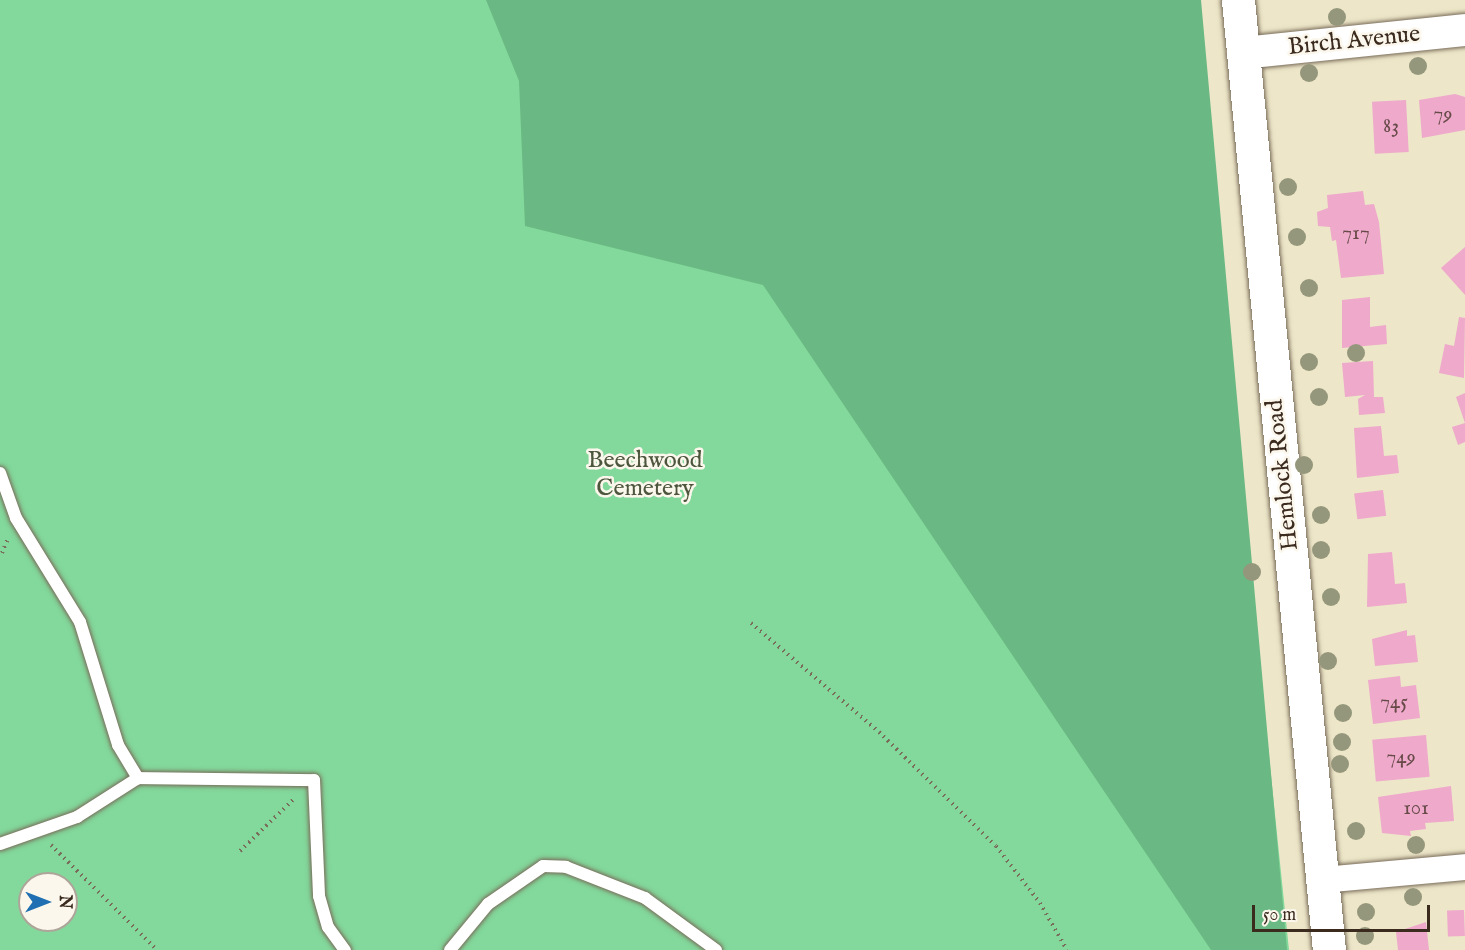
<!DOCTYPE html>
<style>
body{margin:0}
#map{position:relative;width:1465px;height:950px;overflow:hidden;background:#ede6c8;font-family:"IM FELL English",serif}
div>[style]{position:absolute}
.green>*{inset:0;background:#83d89b}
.forest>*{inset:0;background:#6ab883}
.building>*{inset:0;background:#eea9cb;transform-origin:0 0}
.path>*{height:4px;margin-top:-2px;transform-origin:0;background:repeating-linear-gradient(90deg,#796c5a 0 1.5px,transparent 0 6px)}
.roads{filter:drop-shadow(0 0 2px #796c5a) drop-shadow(0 0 2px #796c5a)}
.service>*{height:12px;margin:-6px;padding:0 6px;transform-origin:6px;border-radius:6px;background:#fff}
.minor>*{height:26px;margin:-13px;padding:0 13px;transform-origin:13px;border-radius:13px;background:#fff}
.tertiary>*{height:32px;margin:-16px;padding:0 16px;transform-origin:16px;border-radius:16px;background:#fff}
.secondary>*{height:33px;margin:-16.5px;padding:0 16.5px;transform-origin:16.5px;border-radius:16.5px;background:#fff}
.trees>*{width:18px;height:18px;margin:-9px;border-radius:50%;background:#95977c}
span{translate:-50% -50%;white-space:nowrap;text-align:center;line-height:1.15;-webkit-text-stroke:5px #fbf7ec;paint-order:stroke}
.number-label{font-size:21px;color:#684a49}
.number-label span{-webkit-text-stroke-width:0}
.street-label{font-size:24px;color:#3b2a1e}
.park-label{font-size:24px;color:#4d563d}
.north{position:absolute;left:18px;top:872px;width:60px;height:60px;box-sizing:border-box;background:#fbf7ec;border:2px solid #aea59a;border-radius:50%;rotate:90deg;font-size:16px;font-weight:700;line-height:24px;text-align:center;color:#3b2a1e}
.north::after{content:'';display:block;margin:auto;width:21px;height:27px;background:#1f6fb2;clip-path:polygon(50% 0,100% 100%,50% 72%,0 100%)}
.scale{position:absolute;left:1252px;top:905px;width:178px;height:27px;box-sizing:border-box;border:3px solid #3b2a1e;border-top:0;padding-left:8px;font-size:18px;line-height:21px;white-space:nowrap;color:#3b2a1e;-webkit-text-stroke:4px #fbf7ec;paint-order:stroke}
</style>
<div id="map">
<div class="green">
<div style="clip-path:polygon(evenodd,0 0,1191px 0,1289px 950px,0 950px,0 0,30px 884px,66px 884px,66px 920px,30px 920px,30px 884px)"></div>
</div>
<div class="forest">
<div style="clip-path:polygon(486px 0,1201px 0,1287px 950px,1211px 950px,763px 285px,525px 226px,519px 81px)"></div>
</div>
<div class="building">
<div style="clip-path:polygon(1455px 94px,1465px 97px,1465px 130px,1422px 138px,1419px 100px)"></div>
<div style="left:1406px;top:100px;width:52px;height:34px;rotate:87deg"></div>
<div style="clip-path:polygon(1363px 191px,1365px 205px,1374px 204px,1379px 222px,1384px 274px,1341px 278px,1336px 240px,1332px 241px,1330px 227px,1318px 226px,1317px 212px,1328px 208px,1327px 195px)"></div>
<div style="clip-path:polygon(1465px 247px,1465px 295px,1441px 268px)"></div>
<div style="clip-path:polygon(1370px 297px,1370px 327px,1386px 325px,1387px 344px,1342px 348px,1342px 300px)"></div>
<div style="clip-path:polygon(1459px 317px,1465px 318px,1464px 378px,1439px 373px,1445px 344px,1454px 346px)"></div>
<div style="clip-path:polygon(1373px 361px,1374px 397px,1383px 397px,1385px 413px,1359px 415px,1358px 399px,1365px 395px,1345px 397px,1342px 363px)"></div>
<div style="clip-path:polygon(1465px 393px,1465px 423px,1456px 397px)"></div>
<div style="clip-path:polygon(1465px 423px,1465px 442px,1458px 445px,1452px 427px)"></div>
<div style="clip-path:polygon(1381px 426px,1384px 456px,1397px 455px,1399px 473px,1357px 478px,1354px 428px)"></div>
<div style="left:1383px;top:490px;width:26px;height:29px;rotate:83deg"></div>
<div style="clip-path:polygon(1392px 552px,1395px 584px,1405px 583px,1407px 603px,1367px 607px,1368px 554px)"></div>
<div style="clip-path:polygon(1407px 630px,1407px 636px,1415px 635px,1418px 662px,1375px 666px,1372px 639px)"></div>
<div style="clip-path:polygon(1400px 676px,1401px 687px,1416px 685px,1420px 718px,1373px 724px,1368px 680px)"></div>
<div style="left:1426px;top:735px;width:42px;height:54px;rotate:85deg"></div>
<div style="clip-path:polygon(1451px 786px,1454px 821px,1425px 823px,1426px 829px,1410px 831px,1411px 836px,1382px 833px,1378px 797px)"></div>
<div style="left:1464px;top:910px;width:26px;height:17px;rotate:88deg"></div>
<div style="clip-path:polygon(1426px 922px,1429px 950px,1398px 950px,1396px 932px)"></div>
</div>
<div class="path">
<div style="left:2px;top:553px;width:16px;rotate:-68deg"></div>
<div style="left:751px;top:623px;width:168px;rotate:40.4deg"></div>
<div style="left:879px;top:732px;width:163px;rotate:44.3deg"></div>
<div style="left:996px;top:846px;width:72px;rotate:52.3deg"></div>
<div style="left:1040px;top:903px;width:54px;rotate:60.1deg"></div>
<div style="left:51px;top:845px;width:149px;rotate:44.7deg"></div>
<div style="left:240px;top:851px;width:78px;rotate:-44deg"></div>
</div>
<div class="roads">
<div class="service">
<div style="left:0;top:473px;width:48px;rotate:70.4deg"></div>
<div style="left:16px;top:518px;width:122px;rotate:58.4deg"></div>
<div style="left:80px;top:622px;width:129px;rotate:72.8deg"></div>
<div style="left:118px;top:745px;width:39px;rotate:59deg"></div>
<div style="left:0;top:844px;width:82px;rotate:-19.3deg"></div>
<div style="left:77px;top:817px;width:72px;rotate:-32.6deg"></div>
<div style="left:138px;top:778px;width:176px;rotate:0.7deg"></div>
<div style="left:314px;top:780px;width:116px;rotate:87.5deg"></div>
<div style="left:319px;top:896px;width:32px;rotate:74deg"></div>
<div style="left:328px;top:927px;width:29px;rotate:54deg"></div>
<div style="left:450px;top:950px;width:60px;rotate:-50.4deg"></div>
<div style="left:488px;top:904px;width:67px;rotate:-34.6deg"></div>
<div style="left:543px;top:866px;width:23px;rotate:2deg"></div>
<div style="left:566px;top:867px;width:85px;rotate:21.4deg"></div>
<div style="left:645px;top:898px;width:88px;rotate:36.2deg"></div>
</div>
<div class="minor">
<div style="left:1323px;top:880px;width:143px;rotate:-5.2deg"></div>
</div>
<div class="tertiary">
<div style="left:1243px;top:53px;width:223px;rotate:-5.9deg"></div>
</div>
<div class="secondary">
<div style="left:1238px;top:0;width:954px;rotate:84.53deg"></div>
</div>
</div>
<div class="trees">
<div style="left:1337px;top:17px"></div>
<div style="left:1418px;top:66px"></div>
<div style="left:1309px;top:73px"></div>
<div style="left:1288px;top:187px"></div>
<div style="left:1297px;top:237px"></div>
<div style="left:1309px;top:288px"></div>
<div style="left:1356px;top:353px"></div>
<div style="left:1309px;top:362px"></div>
<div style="left:1319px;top:397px"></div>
<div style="left:1304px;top:465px"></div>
<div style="left:1321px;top:515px"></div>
<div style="left:1321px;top:550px"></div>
<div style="left:1252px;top:572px"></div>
<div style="left:1331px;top:597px"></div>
<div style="left:1328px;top:661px"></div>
<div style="left:1343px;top:713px"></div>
<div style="left:1342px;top:742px"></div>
<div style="left:1340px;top:764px"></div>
<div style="left:1356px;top:831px"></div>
<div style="left:1416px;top:845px"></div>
<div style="left:1413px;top:897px"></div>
<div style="left:1366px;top:912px"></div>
<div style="left:1365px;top:936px"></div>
</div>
<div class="number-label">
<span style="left:1443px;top:115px">79</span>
<span style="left:1391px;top:127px">83</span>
<span style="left:1356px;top:234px">717</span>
<span style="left:1394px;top:703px">745</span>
<span style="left:1401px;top:758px">749</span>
<span style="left:1416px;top:809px">101</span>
</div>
<div class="street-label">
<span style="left:1354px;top:41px;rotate:-6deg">Birch Avenue</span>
<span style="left:1283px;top:475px;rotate:-96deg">Hemlock Road</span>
</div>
<div class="park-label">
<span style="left:645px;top:475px">Beechwood<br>Cemetery</span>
</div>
<div class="north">N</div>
<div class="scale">50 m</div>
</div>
